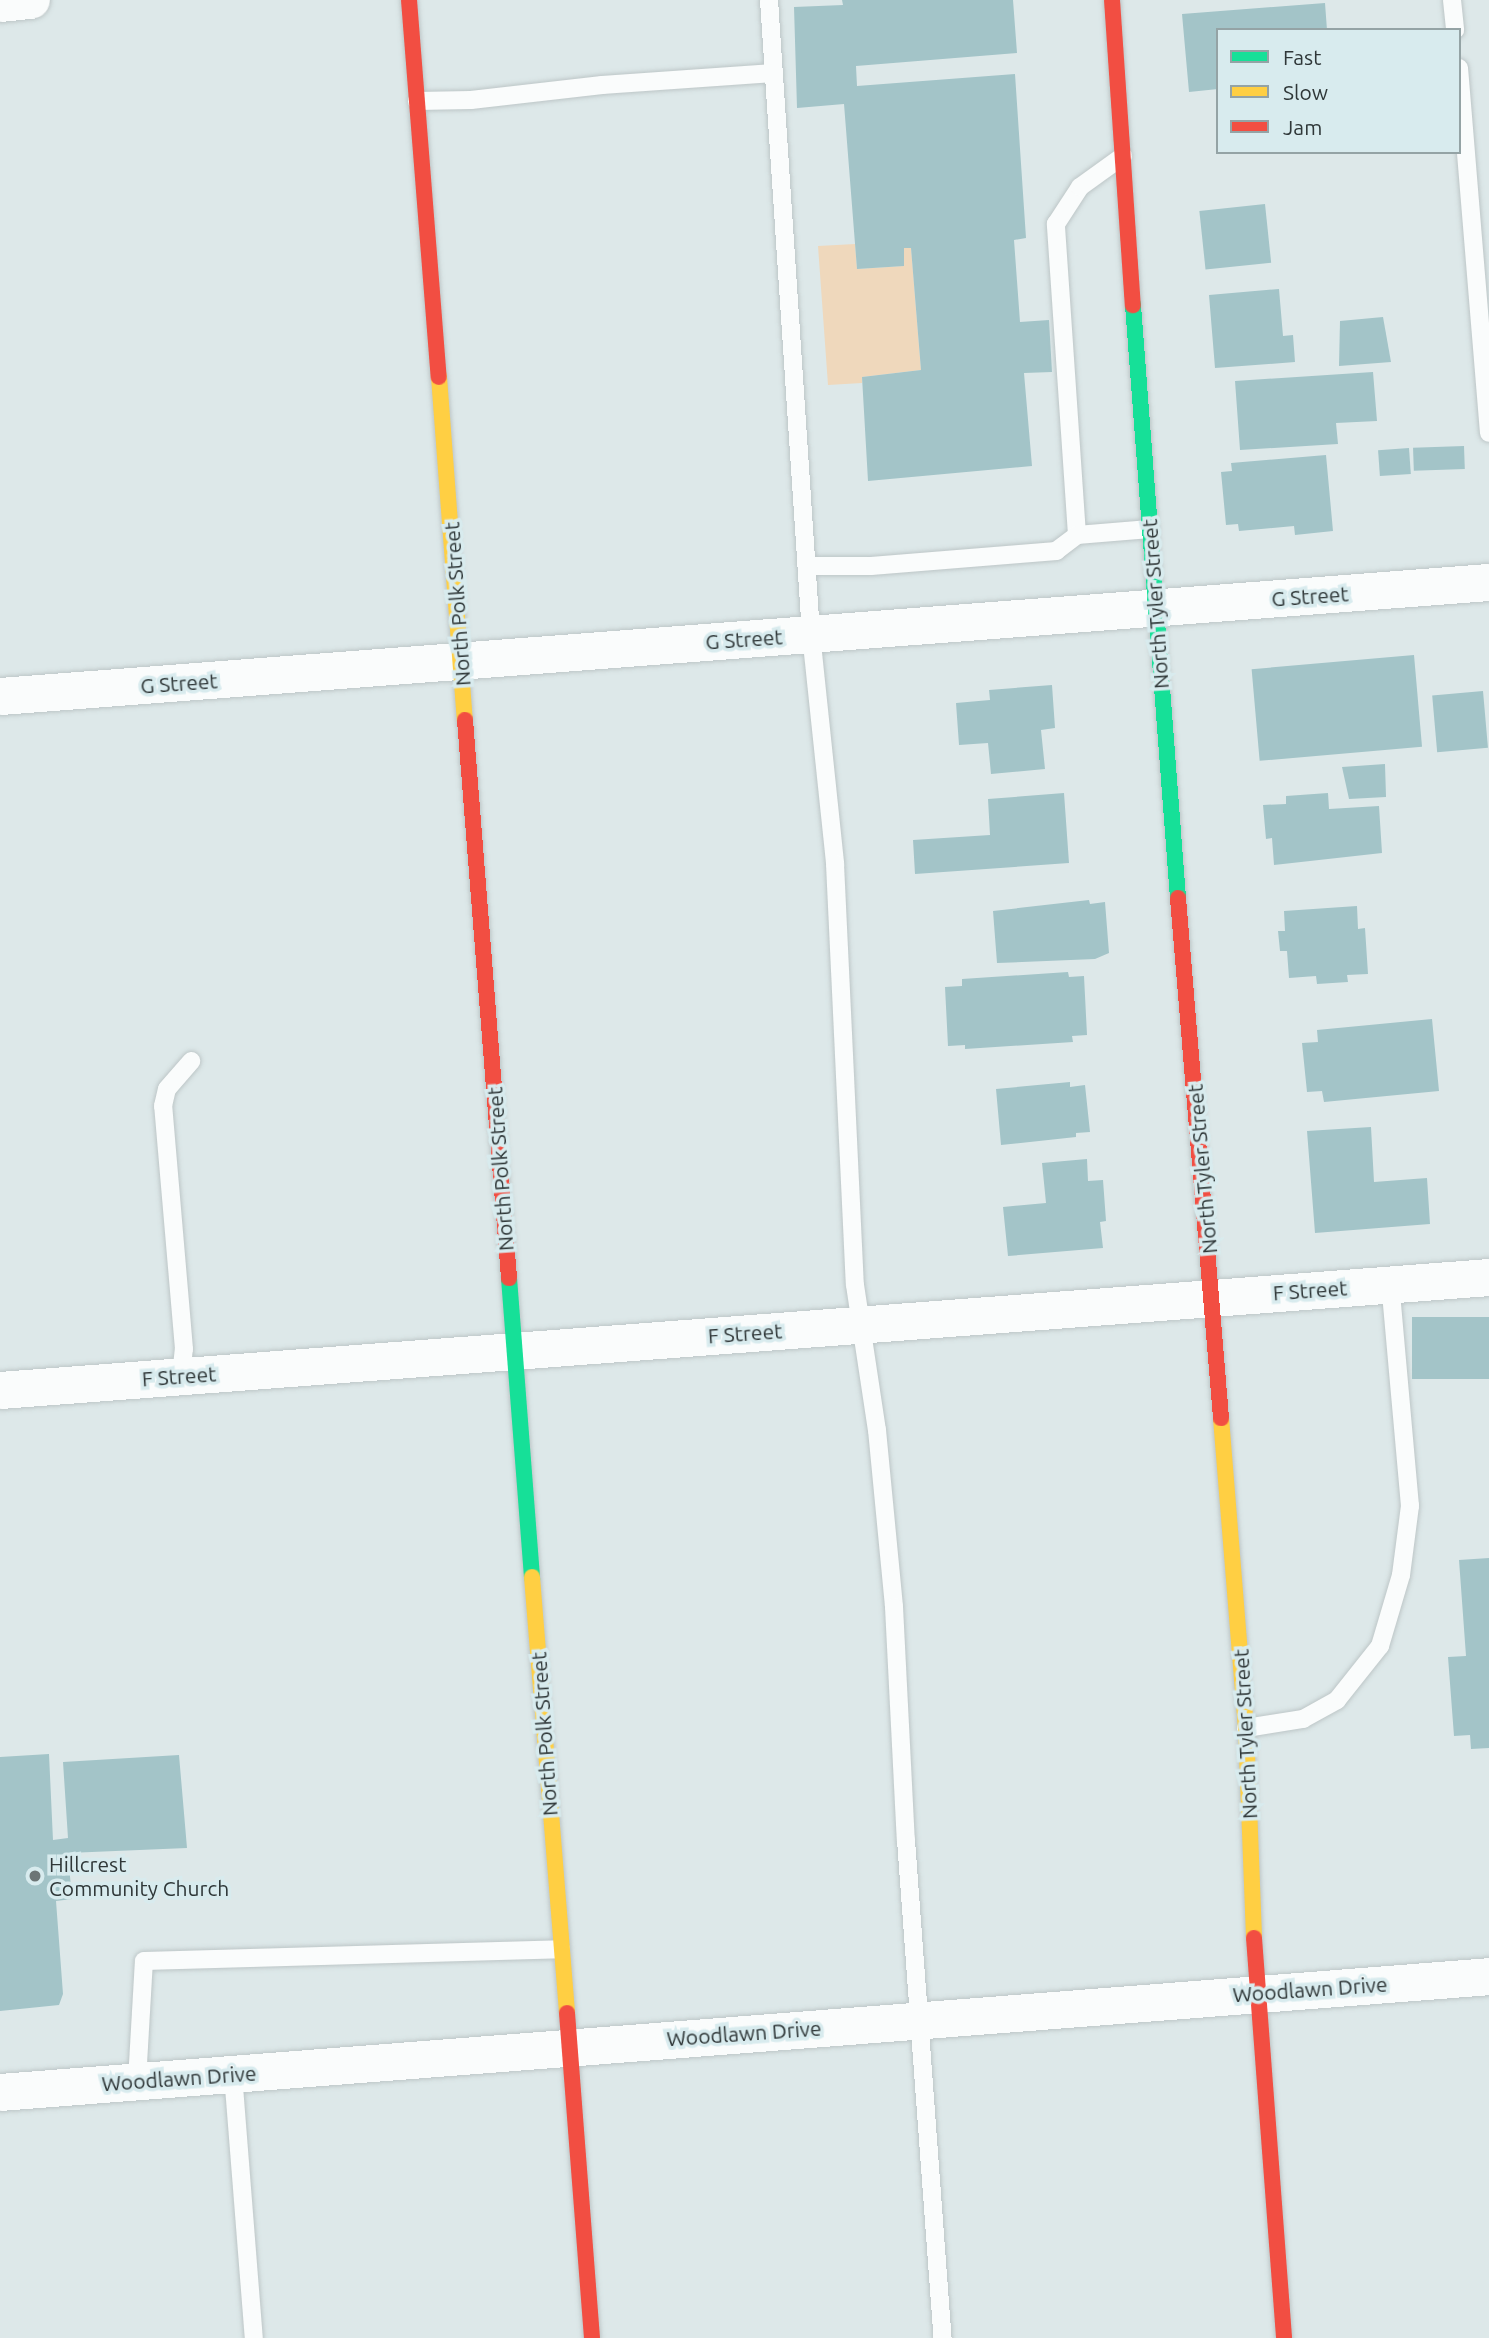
<!DOCTYPE html>
<style>
body{margin:0}
#map{position:relative;width:1489px;height:2338px;overflow:hidden;background:#dde8e9;font-family:Ubuntu,sans-serif}
div>[style]{position:absolute}
.green>*{inset:0;background:#efd8bc}
.building>*{inset:0;background:#a3c4c8;transform-origin:0 0}
.roads{filter:drop-shadow(0 0 2px #bdc6c7) drop-shadow(0 0 2px #bdc6c7)}
.lane>*{height:18px;margin:-9px;padding:0 9px;transform-origin:9px;border-radius:9px;background:#fafcfc}
.street>*{height:37px;margin:-18.5px;padding:0 18.5px;transform-origin:18.5px;border-radius:18.5px;background:#fafcfc}
.fast>*{height:16px;margin:-8px;padding:0 8px;transform-origin:8px;border-radius:8px;background:#16e098}
.slow>*{height:16px;margin:-8px;padding:0 8px;transform-origin:8px;border-radius:8px;background:#ffcf43}
.jam>*{height:16px;margin:-8px;padding:0 8px;transform-origin:8px;border-radius:8px;background:#f24e42}
.dots>*{width:19px;height:19px;translate:-50% -50%;box-sizing:border-box;border:4px solid #d8ebee;border-radius:50%}
span{translate:-50% -50%;white-space:nowrap;text-align:center;line-height:1.15;-webkit-text-stroke:7px #d8ebee;paint-order:stroke}
.street-label{font-size:21px;color:#2f3738}
.poi-label{font-size:21px;color:#2f3738}
.left{translate:0 -50%;text-align:left}
.legend{position:absolute;left:1216px;top:28px;width:245px;height:126px;box-sizing:border-box;background:#d8ebee;border:2px solid #94a3a5;margin:0;padding:9px 12px;list-style:none;font-size:21px;color:#2f3738}
.legend li{display:flex;align-items:center;gap:14px;height:35px}
.legend b{width:35px;border:2px solid #94a3a5}
</style>
<div id="map">
<div class="green">
<div style="clip-path:polygon(855px 244px,857px 269px,904px 266px,904px 248px,911px 248px,921px 370px,862px 377px,862px 383px,828px 385px,818px 246px)"></div>
</div>
<div class="building">
<div style="clip-path:polygon(842px 0,1013px 0,1017px 53px,856px 66px,857px 86px,1015px 74px,1026px 238px,1014px 240px,1020px 322px,1049px 320px,1052px 372px,1024px 373px,1032px 466px,868px 481px,862px 377px,921px 370px,911px 248px,904px 248px,904px 266px,857px 269px,844px 104px,797px 108px,794px 7px,843px 5px)"></div>
<div style="clip-path:polygon(1325px 3px,1327px 30px,1218px 30px,1218px 89px,1189px 92px,1182px 14px)"></div>
<div style="left:1265px;top:204px;width:59px;height:66px;rotate:84deg"></div>
<div style="clip-path:polygon(1279px 289px,1283px 336px,1293px 335px,1295px 362px,1215px 368px,1209px 295px)"></div>
<div style="clip-path:polygon(1383px 317px,1391px 362px,1339px 366px,1340px 321px)"></div>
<div style="clip-path:polygon(1373px 372px,1377px 421px,1336px 423px,1338px 444px,1240px 450px,1235px 381px)"></div>
<div style="left:1464px;top:446px;width:23px;height:51px;rotate:88deg"></div>
<div style="left:1409px;top:448px;width:26px;height:31px;rotate:86deg"></div>
<div style="clip-path:polygon(1326px 455px,1333px 531px,1295px 535px,1294px 526px,1239px 531px,1238px 524px,1226px 525px,1221px 472px,1232px 471px,1231px 463px)"></div>
<div style="left:1414px;top:655px;width:92px;height:163px;rotate:85deg"></div>
<div style="clip-path:polygon(1052px 685px,1055px 728px,1041px 730px,1045px 769px,991px 774px,988px 743px,959px 745px,956px 703px,990px 700px,989px 690px)"></div>
<div style="left:1483px;top:691px;width:57px;height:51px;rotate:85deg"></div>
<div style="clip-path:polygon(1385px 764px,1386px 797px,1349px 799px,1342px 767px)"></div>
<div style="clip-path:polygon(1064px 793px,1069px 863px,915px 874px,913px 840px,990px 835px,988px 799px)"></div>
<div style="clip-path:polygon(1328px 793px,1329px 809px,1379px 806px,1382px 853px,1274px 865px,1272px 838px,1266px 839px,1263px 805px,1286px 804px,1286px 796px)"></div>
<div style="clip-path:polygon(1089px 900px,1090px 904px,1105px 902px,1109px 953px,1095px 959px,997px 963px,993px 911px)"></div>
<div style="clip-path:polygon(1357px 906px,1358px 929px,1365px 928px,1368px 974px,1347px 975px,1348px 982px,1317px 984px,1316px 976px,1289px 978px,1287px 951px,1280px 951px,1278px 931px,1285px 931px,1284px 911px)"></div>
<div style="clip-path:polygon(1068px 972px,1069px 977px,1084px 976px,1087px 1035px,1072px 1036px,1073px 1042px,965px 1049px,965px 1045px,948px 1046px,945px 987px,962px 986px,962px 979px)"></div>
<div style="clip-path:polygon(1432px 1019px,1439px 1091px,1324px 1102px,1322px 1091px,1307px 1092px,1302px 1043px,1318px 1042px,1317px 1030px)"></div>
<div style="clip-path:polygon(1070px 1082px,1070px 1087px,1085px 1085px,1090px 1132px,1076px 1133px,1076px 1137px,1001px 1145px,996px 1089px)"></div>
<div style="clip-path:polygon(1371px 1127px,1374px 1182px,1427px 1178px,1430px 1224px,1315px 1233px,1307px 1131px)"></div>
<div style="clip-path:polygon(1087px 1159px,1088px 1181px,1103px 1180px,1106px 1221px,1100px 1222px,1103px 1248px,1008px 1256px,1003px 1207px,1046px 1203px,1042px 1163px)"></div>
<div style="left:1489px;top:1317px;width:62px;height:77px;rotate:90deg"></div>
<div style="clip-path:polygon(1489px 1558px,1489px 1748px,1471px 1749px,1470px 1735px,1454px 1736px,1448px 1657px,1466px 1656px,1459px 1560px)"></div>
<div style="clip-path:polygon(49px 1754px,53px 1840px,68px 1838px,63px 1762px,179px 1755px,187px 1848px,68px 1853px,72px 1899px,56px 1901px,63px 1994px,59px 2005px,0 2011px,0 1757px)"></div>
</div>
<div class="roads">
<div class="lane">
<div style="left:769px;top:0;width:635px;rotate:86.21deg"></div>
<div style="left:811px;top:634px;width:231px;rotate:84deg"></div>
<div style="left:835px;top:864px;width:421px;rotate:87.3deg"></div>
<div style="left:855px;top:1285px;width:147px;rotate:81.4deg"></div>
<div style="left:877px;top:1430px;width:178px;rotate:84.5deg"></div>
<div style="left:894px;top:1607px;width:233px;rotate:87.1deg"></div>
<div style="left:906px;top:1840px;width:499px;rotate:85.8deg"></div>
<div style="left:1452px;top:0;width:30px;rotate:84deg"></div>
<div style="left:1459px;top:68px;width:366px;rotate:85.3deg"></div>
<div style="left:417px;top:101px;width:54px;rotate:-1.1deg"></div>
<div style="left:471px;top:100px;width:132px;rotate:-6.5deg"></div>
<div style="left:602px;top:85px;width:172px;rotate:-4deg"></div>
<div style="left:1077px;top:535px;width:312px;rotate:-93.9deg"></div>
<div style="left:1056px;top:224px;width:44px;rotate:-57deg"></div>
<div style="left:1080px;top:187px;width:53px;rotate:-35.8deg"></div>
<div style="left:807px;top:566px;width:64px"></div>
<div style="left:871px;top:566px;width:186px;rotate:-4.6deg"></div>
<div style="left:1056px;top:551px;width:26px;rotate:-37deg"></div>
<div style="left:1077px;top:535px;width:73px;rotate:-4.7deg"></div>
<div style="left:181px;top:1376px;width:27px;rotate:-84deg"></div>
<div style="left:184px;top:1349px;width:244px;rotate:-94.9deg"></div>
<div style="left:163px;top:1106px;width:17px;rotate:-77deg"></div>
<div style="left:167px;top:1089px;width:37px;rotate:-49deg"></div>
<div style="left:1246px;top:1728px;width:58px;rotate:-9deg"></div>
<div style="left:1303px;top:1719px;width:39px;rotate:-29deg"></div>
<div style="left:1337px;top:1700px;width:69px;rotate:-51.5deg"></div>
<div style="left:1380px;top:1646px;width:74px;rotate:-73.5deg"></div>
<div style="left:1401px;top:1575px;width:70px;rotate:-82.6deg"></div>
<div style="left:1410px;top:1506px;width:223px;rotate:-95.1deg"></div>
<div style="left:233px;top:2074px;width:265px;rotate:85.5deg"></div>
<div style="left:137px;top:2081px;width:120px;rotate:-86.7deg"></div>
<div style="left:144px;top:1961px;width:417px;rotate:-1.6deg"></div>
</div>
<div class="street">
<div style="left:0;top:3px;width:31px;rotate:-6deg"></div>
<div style="left:0;top:696px;width:1493px;rotate:-4.38deg"></div>
<div style="left:0;top:1390px;width:1493px;rotate:-4.34deg"></div>
<div style="left:0;top:2092px;width:1494px;rotate:-4.45deg"></div>
</div>
<div class="fast">
<div style="left:1133px;top:305px;width:595px;rotate:85.66deg"></div>
<div style="left:509px;top:1278px;width:300px;rotate:85.6deg"></div>
</div>
<div class="slow">
<div style="left:439px;top:377px;width:344px;rotate:85.7deg"></div>
<div style="left:1221px;top:1418px;width:311px;rotate:85.4deg"></div>
<div style="left:1246px;top:1728px;width:210px;rotate:87.8deg"></div>
<div style="left:532px;top:1577px;width:437px;rotate:85.4deg"></div>
</div>
<div class="jam">
<div style="left:409px;top:0;width:378px;rotate:85.5deg"></div>
<div style="left:1112px;top:0;width:306px;rotate:86.1deg"></div>
<div style="left:465px;top:720px;width:560px;rotate:85.49deg"></div>
<div style="left:1178px;top:898px;width:522px;rotate:85.27deg"></div>
<div style="left:1254px;top:1938px;width:401px;rotate:85.7deg"></div>
<div style="left:567px;top:2013px;width:326px;rotate:85.6deg"></div>
</div>
</div>
<div class="dots">
<div style="left:35px;top:1876px;background:#6c7576"></div>
</div>
<div class="street-label">
<span style="left:1310px;top:596px;rotate:-4deg">G Street</span>
<span style="left:457px;top:604px;rotate:-94deg">North Polk Street</span>
<span style="left:1155px;top:604px;rotate:-94deg">North Tyler Street</span>
<span style="left:744px;top:639px;rotate:-4deg">G Street</span>
<span style="left:179px;top:683px;rotate:-4deg">G Street</span>
<span style="left:500px;top:1169px;rotate:-94deg">North Polk Street</span>
<span style="left:1202px;top:1169px;rotate:-95deg">North Tyler Street</span>
<span style="left:1310px;top:1290px;rotate:-4deg">F Street</span>
<span style="left:745px;top:1333px;rotate:-4deg">F Street</span>
<span style="left:179px;top:1376px;rotate:-4deg">F Street</span>
<span style="left:544px;top:1734px;rotate:-94deg">North Polk Street</span>
<span style="left:1245px;top:1734px;rotate:-93deg">North Tyler Street</span>
<span style="left:1310px;top:1989px;rotate:-4deg">Woodlawn Drive</span>
<span style="left:744px;top:2033px;rotate:-4deg">Woodlawn Drive</span>
<span style="left:179px;top:2078px;rotate:-4deg">Woodlawn Drive</span>
</div>
<div class="poi-label">
<span class="left" style="left:49px;top:1876px">Hillcrest<br>Community Church</span>
</div>
<ul class="legend">
<li><b style="height:9px;background:#16e098"></b>Fast</li>
<li><b style="height:9px;background:#ffcf43"></b>Slow</li>
<li><b style="height:9px;background:#f24e42"></b>Jam</li>
</ul>
</div>
